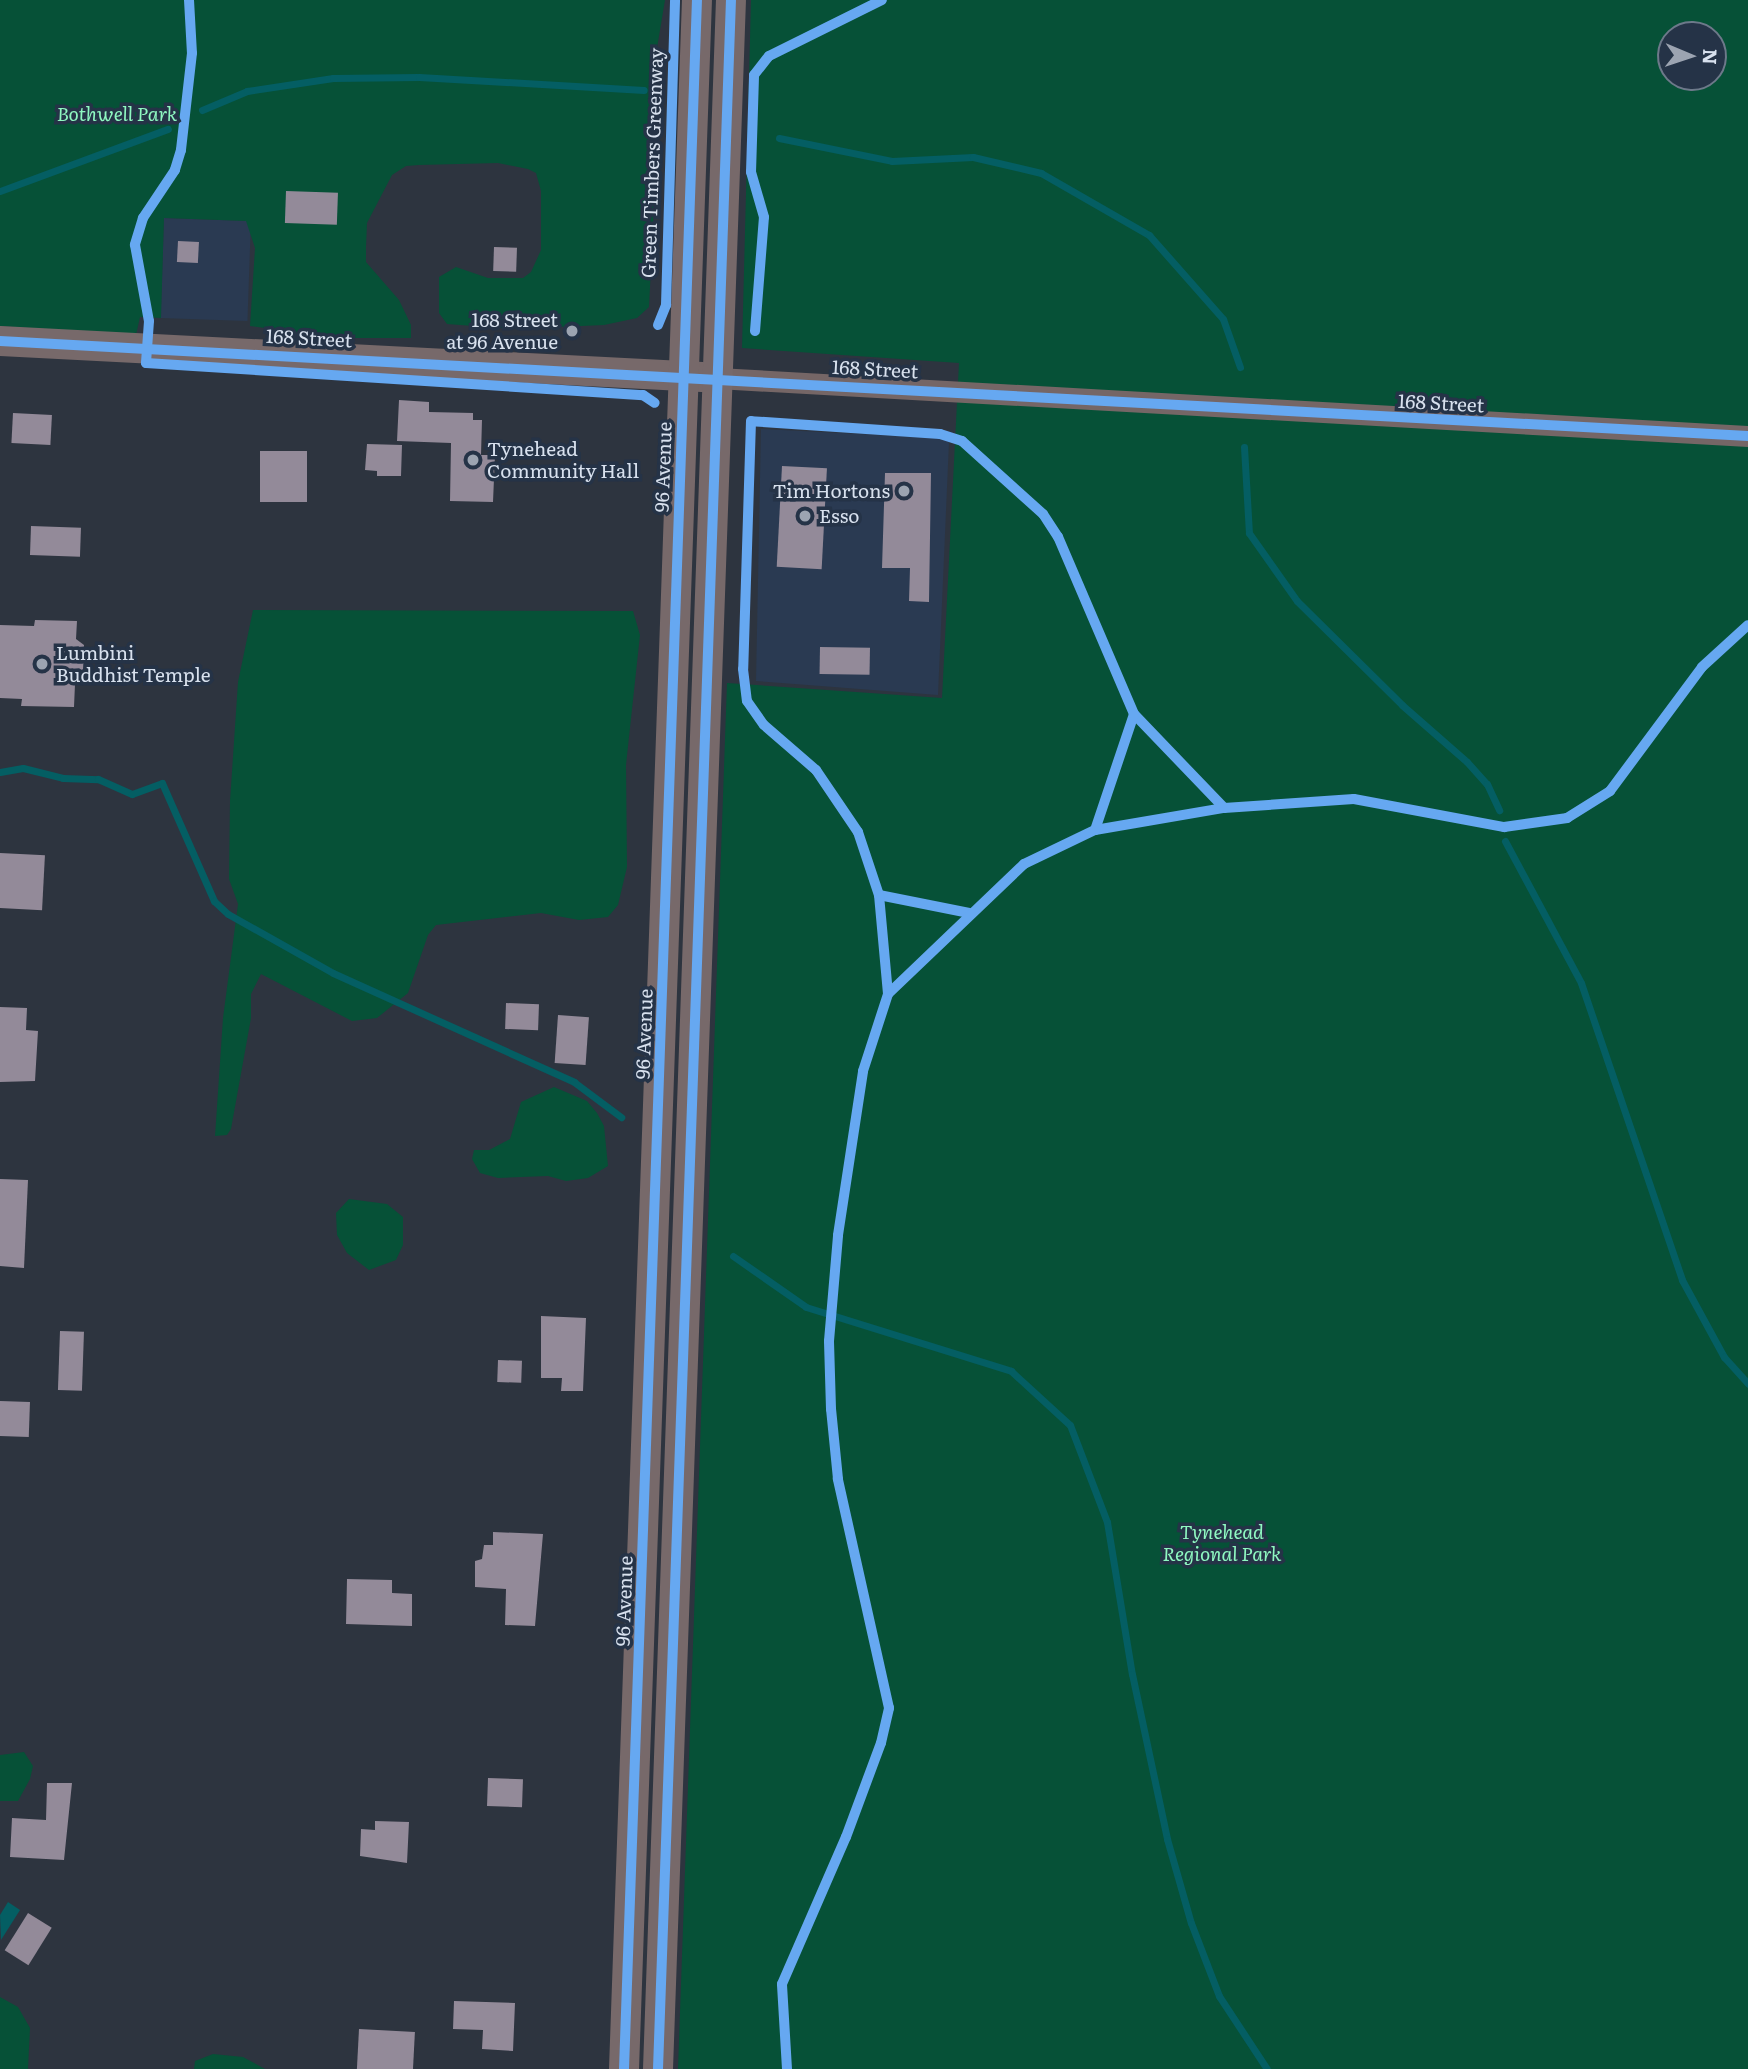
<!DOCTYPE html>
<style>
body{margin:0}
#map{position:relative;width:1748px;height:2069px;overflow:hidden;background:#2d343f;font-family:Literata,serif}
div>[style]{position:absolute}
.built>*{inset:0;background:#2a3a52;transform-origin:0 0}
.green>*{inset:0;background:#065137}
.water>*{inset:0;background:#045e63}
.stream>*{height:7px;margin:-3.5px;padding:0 3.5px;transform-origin:3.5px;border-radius:3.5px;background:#045e63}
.building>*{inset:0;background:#938a99;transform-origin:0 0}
.minor>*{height:21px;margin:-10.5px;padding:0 10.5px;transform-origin:10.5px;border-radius:10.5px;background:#756666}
.secondary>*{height:30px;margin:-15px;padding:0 15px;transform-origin:15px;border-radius:15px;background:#77696a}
.cycleway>*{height:10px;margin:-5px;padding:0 5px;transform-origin:5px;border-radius:5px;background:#66a8f1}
.dots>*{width:19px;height:19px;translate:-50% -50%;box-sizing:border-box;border:4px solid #253347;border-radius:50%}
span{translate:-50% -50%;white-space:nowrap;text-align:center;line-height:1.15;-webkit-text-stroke:7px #253347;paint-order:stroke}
.park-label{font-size:19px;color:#8ff8c1;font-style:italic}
.street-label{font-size:19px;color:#d8e1ee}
.poi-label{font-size:19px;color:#d8e1ee}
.right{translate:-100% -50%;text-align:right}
.left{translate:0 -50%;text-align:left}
.north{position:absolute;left:1657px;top:21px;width:70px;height:70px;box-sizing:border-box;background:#253347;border:2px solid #6d798a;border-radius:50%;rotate:92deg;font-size:19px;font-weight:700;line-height:28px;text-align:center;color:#d8e1ee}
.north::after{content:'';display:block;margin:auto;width:24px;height:32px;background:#9ca4b1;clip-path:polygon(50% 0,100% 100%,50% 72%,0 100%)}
</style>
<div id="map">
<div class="built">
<div style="left:164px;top:218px;width:87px;height:100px;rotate:2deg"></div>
<div style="clip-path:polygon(761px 429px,941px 438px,949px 442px,938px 695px,756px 681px)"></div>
</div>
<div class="green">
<div style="clip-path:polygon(0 0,665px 0,655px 60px,659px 109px,649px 307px,637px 318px,604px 325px,513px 329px,447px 324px,439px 313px,439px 277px,456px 267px,488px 278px,523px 278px,531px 272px,541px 250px,541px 191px,536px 173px,528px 169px,498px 163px,419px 165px,406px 166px,392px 175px,367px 223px,366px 247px,366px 262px,399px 300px,411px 325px,411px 338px,337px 338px,250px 326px,255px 248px,246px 221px,164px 218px,161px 318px,140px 317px,136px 335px,0 326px)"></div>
<div style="clip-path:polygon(evenodd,751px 0,1748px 0,1748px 2069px,678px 2069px,727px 683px,942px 698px,959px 363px,742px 348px,751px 0,1671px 35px,1713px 35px,1713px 77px,1671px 77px,1671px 35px)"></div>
<div style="clip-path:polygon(253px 610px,633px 611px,640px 635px,626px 765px,627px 867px,618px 905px,608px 917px,579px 920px,541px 913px,436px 925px,428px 935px,408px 993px,377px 1018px,352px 1021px,261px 974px,251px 994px,251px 1018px,231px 1129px,227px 1135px,215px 1136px,223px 1018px,238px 904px,229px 879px,230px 801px,238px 682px)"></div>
<div style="clip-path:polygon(554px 1087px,587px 1101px,597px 1113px,604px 1126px,608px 1166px,588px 1178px,566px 1181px,548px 1176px,498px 1178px,480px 1173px,472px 1159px,474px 1150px,489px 1150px,510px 1139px,521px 1102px)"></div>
<div style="clip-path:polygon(349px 1199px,387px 1204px,403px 1217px,403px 1245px,396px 1260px,369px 1270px,347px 1253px,337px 1235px,336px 1213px)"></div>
<div style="clip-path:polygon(24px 1752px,33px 1766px,30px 1779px,18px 1801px,0 1801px,0 1755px)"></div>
<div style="clip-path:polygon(0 1997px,18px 2007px,30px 2028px,28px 2069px,0 2069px)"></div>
<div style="clip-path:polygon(213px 2054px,243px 2057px,265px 2069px,194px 2069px,195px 2061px)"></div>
</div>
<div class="water">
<div style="clip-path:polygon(8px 1902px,20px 1910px,1px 1940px,0 1915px)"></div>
</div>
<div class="stream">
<div style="left:202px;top:110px;width:49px;rotate:-22.9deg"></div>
<div style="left:247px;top:91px;width:87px;rotate:-8.6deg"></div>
<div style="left:333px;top:78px;width:86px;rotate:-0.7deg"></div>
<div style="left:419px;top:77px;width:225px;rotate:3.3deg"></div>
<div style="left:779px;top:138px;width:115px;rotate:11.5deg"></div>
<div style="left:892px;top:161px;width:81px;rotate:-2.8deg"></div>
<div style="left:973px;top:157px;width:70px;rotate:13.2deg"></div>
<div style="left:1041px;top:173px;width:125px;rotate:29.9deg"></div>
<div style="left:1149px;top:235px;width:112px;rotate:48.6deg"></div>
<div style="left:1223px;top:319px;width:51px;rotate:70.5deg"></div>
<div style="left:0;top:191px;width:179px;rotate:-20.3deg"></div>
<div style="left:1244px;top:447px;width:86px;rotate:86.7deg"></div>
<div style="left:1249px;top:533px;width:83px;rotate:54.8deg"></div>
<div style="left:1297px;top:601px;width:148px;rotate:44.7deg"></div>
<div style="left:1402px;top:705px;width:86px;rotate:41.2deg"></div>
<div style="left:1467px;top:762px;width:30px;rotate:48deg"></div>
<div style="left:1487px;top:784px;width:29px;rotate:65deg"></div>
<div style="left:0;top:772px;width:23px;rotate:-10deg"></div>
<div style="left:23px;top:768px;width:41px;rotate:14deg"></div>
<div style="left:63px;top:778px;width:35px;rotate:2deg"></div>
<div style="left:98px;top:779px;width:37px;rotate:24deg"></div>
<div style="left:132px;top:794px;width:32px;rotate:-20deg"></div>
<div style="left:162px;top:783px;width:129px;rotate:66.2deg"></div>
<div style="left:214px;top:901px;width:19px;rotate:43deg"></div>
<div style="left:228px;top:914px;width:120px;rotate:29.3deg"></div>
<div style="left:333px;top:973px;width:265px;rotate:24.3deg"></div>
<div style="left:574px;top:1082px;width:59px;rotate:36.7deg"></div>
<div style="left:1505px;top:841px;width:161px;rotate:61.8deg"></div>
<div style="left:1581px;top:983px;width:314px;rotate:71.2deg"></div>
<div style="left:1682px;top:1280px;width:88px;rotate:61.4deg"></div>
<div style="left:1724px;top:1357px;width:36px;rotate:48deg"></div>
<div style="left:733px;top:1256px;width:89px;rotate:34.9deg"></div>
<div style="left:806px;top:1307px;width:215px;rotate:17.3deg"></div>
<div style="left:1011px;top:1371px;width:80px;rotate:42.5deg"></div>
<div style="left:1070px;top:1425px;width:104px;rotate:69.1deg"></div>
<div style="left:1107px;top:1522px;width:154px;rotate:80.7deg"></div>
<div style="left:1132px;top:1674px;width:169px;rotate:78deg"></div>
<div style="left:1167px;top:1839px;width:87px;rotate:74.1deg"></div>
<div style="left:1191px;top:1923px;width:78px;rotate:69deg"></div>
<div style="left:1219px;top:1996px;width:87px;rotate:56.7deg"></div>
</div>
<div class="building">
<div style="left:286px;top:191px;width:52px;height:32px;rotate:2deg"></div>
<div style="left:178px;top:241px;width:21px;height:21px;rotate:3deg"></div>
<div style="left:494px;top:247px;width:23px;height:24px;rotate:2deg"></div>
<div style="clip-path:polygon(399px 400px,429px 402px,429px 412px,473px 413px,473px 420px,482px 420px,481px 455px,495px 455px,493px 502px,450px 501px,451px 443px,397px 441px)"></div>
<div style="left:13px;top:413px;width:39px;height:30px;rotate:3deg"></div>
<div style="clip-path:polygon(367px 444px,402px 445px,401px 476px,377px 476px,377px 471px,365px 470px)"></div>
<div style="left:260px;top:451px;width:47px;height:51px"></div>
<div style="left:782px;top:466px;width:45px;height:101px;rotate:3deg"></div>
<div style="clip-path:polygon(885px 473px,931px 473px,929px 602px,909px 601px,910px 568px,882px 568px)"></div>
<div style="left:31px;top:526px;width:50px;height:29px;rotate:2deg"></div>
<div style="clip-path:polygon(35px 620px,77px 621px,76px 639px,84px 645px,83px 684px,75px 684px,74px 707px,21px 706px,22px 699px,0 698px,0 625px,34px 626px)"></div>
<div style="left:820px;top:647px;width:50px;height:27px;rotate:1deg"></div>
<div style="left:0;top:853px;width:45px;height:55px;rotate:3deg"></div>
<div style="left:506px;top:1003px;width:33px;height:26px;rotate:2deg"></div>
<div style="clip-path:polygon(0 1007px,27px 1008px,26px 1030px,38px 1031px,35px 1081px,0 1082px)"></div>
<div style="left:558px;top:1015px;width:31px;height:48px;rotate:4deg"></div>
<div style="clip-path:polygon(0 1179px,28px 1180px,24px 1268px,0 1266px)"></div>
<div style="clip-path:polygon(541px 1316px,586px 1318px,583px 1391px,561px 1391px,562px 1378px,541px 1378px)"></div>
<div style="left:60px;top:1331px;width:24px;height:59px;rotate:2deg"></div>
<div style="left:498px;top:1360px;width:24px;height:22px;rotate:2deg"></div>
<div style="left:0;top:1401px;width:30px;height:35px;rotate:2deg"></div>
<div style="clip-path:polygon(493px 1532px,543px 1534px,535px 1626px,505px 1625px,506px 1589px,475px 1587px,475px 1561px,482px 1559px,484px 1545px,493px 1545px)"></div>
<div style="clip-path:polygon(347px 1579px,392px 1580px,392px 1593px,412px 1594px,412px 1626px,346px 1624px)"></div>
<div style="left:488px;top:1778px;width:35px;height:28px;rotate:2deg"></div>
<div style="clip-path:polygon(47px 1783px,72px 1783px,64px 1860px,10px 1857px,12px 1818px,46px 1820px)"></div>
<div style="clip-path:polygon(375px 1821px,409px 1822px,407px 1863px,360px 1856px,361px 1829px,375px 1830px)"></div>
<div style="left:28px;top:1913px;width:28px;height:44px;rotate:32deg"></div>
<div style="clip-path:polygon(454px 2001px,515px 2003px,513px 2051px,482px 2049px,483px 2030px,453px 2029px)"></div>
<div style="left:359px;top:2029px;width:56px;height:40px;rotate:3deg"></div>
</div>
<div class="minor">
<div style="left:717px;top:378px;width:1033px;rotate:3.22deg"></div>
</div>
<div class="secondary">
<div style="left:0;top:341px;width:703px;rotate:2.94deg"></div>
<div style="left:624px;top:2069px;width:2070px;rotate:-87.98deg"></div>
<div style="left:658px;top:2069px;width:2070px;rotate:-87.98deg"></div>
</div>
<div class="cycleway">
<div style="left:189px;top:0;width:53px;rotate:86.8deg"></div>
<div style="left:192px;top:53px;width:98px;rotate:96.5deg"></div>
<div style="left:181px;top:150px;width:21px;rotate:107deg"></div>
<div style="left:175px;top:170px;width:58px;rotate:123.7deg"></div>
<div style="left:143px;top:218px;width:28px;rotate:107deg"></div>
<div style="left:135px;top:245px;width:77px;rotate:79.6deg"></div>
<div style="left:149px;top:321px;width:42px;rotate:94.1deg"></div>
<div style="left:146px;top:363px;width:498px;rotate:3.7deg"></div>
<div style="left:643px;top:395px;width:14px;rotate:34deg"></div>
<div style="left:658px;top:325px;width:22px;rotate:-68deg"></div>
<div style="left:666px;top:305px;width:305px;rotate:-88.3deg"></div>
<div style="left:755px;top:331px;width:114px;rotate:-85.5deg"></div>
<div style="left:764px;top:217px;width:47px;rotate:-106.1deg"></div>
<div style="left:751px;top:172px;width:97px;rotate:-88.2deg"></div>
<div style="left:754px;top:75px;width:24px;rotate:-52deg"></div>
<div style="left:769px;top:56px;width:126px;rotate:-26.4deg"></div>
<div style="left:0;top:341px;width:1751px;rotate:3.11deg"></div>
<div style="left:1134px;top:714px;width:130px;rotate:46.2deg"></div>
<div style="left:1095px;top:830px;width:131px;rotate:-9.7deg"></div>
<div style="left:1224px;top:808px;width:130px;rotate:-4deg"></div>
<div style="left:1354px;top:799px;width:153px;rotate:10.6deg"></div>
<div style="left:1504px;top:827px;width:64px;rotate:-8.1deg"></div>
<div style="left:1567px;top:818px;width:51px;rotate:-32.1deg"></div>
<div style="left:1610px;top:791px;width:154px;rotate:-53.4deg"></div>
<div style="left:1702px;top:667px;width:62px;rotate:-42.4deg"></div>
<div style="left:879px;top:895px;width:92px;rotate:11.3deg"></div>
<div style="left:624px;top:2069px;width:2070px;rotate:-87.98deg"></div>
<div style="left:658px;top:2069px;width:2070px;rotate:-87.98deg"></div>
<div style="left:787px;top:2069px;width:85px;rotate:-93.4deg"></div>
<div style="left:782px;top:1984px;width:160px;rotate:-66.5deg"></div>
<div style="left:846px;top:1837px;width:100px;rotate:-69.6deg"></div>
<div style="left:881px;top:1743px;width:36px;rotate:-77deg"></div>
<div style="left:889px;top:1708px;width:235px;rotate:-102.6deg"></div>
<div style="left:838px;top:1479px;width:70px;rotate:-95.7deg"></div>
<div style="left:831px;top:1409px;width:68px;rotate:-91.7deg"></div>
<div style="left:829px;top:1341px;width:106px;rotate:-85.1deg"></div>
<div style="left:838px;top:1235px;width:166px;rotate:-81.3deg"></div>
<div style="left:863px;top:1071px;width:81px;rotate:-72deg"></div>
<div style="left:888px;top:994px;width:188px;rotate:-43.7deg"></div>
<div style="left:1024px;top:864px;width:79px;rotate:-25.6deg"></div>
<div style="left:1095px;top:830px;width:122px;rotate:-71.4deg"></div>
<div style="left:1134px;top:714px;width:193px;rotate:-113.2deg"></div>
<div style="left:1058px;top:537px;width:27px;rotate:-123deg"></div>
<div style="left:1043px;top:514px;width:109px;rotate:-138deg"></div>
<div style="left:962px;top:441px;width:23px;rotate:-162deg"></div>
<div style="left:940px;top:434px;width:189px;rotate:-176.1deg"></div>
<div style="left:751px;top:421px;width:248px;rotate:91.8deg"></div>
<div style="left:743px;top:669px;width:32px;rotate:83deg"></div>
<div style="left:747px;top:701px;width:29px;rotate:55deg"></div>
<div style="left:764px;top:725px;width:69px;rotate:40.9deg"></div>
<div style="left:816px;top:770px;width:75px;rotate:55.9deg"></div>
<div style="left:858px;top:832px;width:66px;rotate:71.6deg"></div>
<div style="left:879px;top:895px;width:99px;rotate:84.8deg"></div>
</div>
<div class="dots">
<div style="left:572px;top:331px;background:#9ca4b1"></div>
<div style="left:473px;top:460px;background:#9ca4b1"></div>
<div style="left:904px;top:491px;background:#9ca4b1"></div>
<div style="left:805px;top:516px;background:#9ca4b1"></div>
<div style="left:42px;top:664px;background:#9ca4b1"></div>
</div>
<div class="park-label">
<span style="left:117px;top:114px">Bothwell Park</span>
<span style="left:1222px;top:1543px">Tynehead<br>Regional Park</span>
</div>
<div class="street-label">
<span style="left:652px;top:163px;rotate:-88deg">Green Timbers Greenway</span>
<span style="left:309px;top:338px;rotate:3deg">168 Street</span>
<span style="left:875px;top:369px;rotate:3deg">168 Street</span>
<span style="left:1441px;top:403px;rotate:3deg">168 Street</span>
<span style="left:663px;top:467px;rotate:-88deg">96 Avenue</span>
<span style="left:644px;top:1034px;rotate:-88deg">96 Avenue</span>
<span style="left:624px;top:1601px;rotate:-88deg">96 Avenue</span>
</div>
<div class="poi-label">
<span class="right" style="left:558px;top:331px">168 Street<br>at 96 Avenue</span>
<span class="left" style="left:487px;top:460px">Tynehead<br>Community Hall</span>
<span class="right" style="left:890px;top:491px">Tim Hortons</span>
<span class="left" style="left:819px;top:516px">Esso</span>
<span class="left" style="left:56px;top:664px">Lumbini<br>Buddhist Temple</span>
</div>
<div class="north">N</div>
</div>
